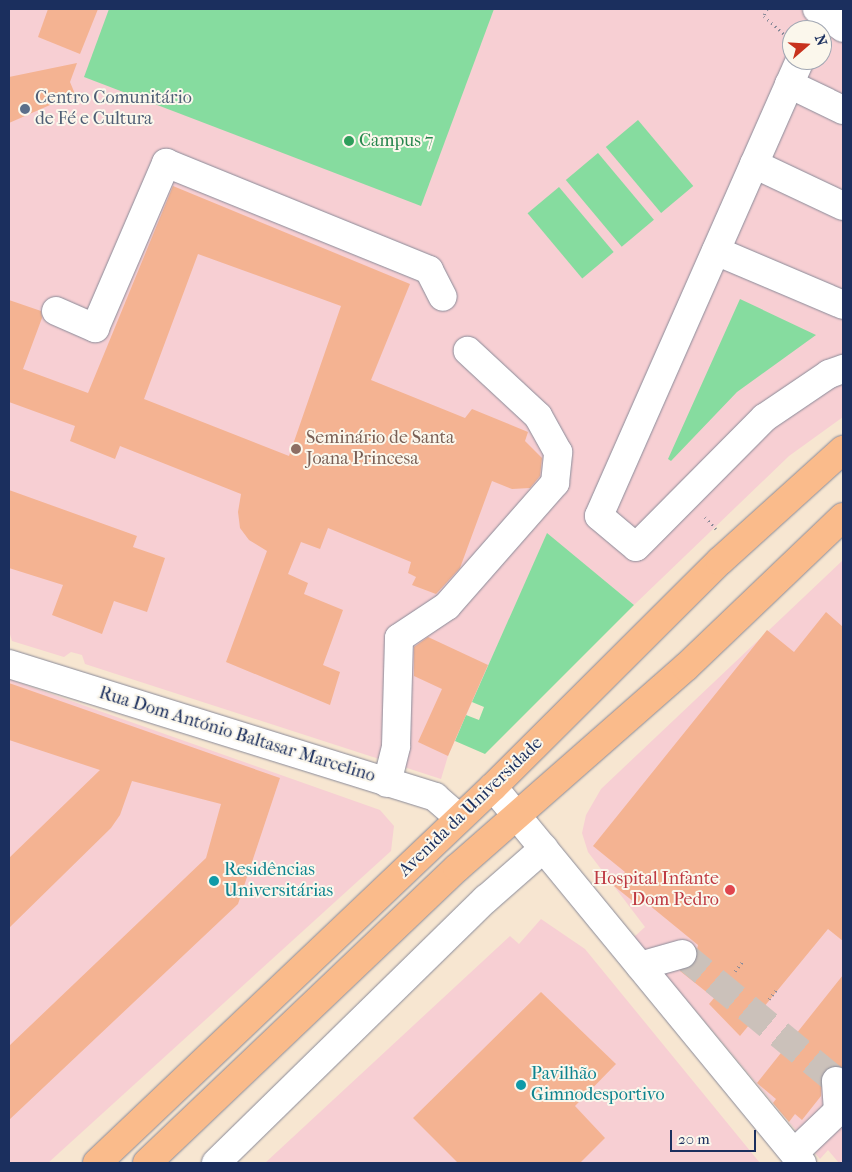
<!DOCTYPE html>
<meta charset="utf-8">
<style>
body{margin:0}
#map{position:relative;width:852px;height:1172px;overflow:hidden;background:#f7e6d1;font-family:"IM FELL French Canon",serif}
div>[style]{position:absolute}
.built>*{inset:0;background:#f7cfd3}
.green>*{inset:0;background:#86dc9f;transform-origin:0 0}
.building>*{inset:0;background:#f4b392}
.minor-tunnel>*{height:28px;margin-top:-14px;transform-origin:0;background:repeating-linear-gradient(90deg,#cbc1ba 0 28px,transparent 0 42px)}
.path>*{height:3px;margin-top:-1.5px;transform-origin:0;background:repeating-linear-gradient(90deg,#898a98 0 1px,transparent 0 5px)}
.roads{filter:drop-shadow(0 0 1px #898a98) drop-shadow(0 0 1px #898a98)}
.minor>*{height:28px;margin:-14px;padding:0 14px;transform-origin:14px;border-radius:14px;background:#fff}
.major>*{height:28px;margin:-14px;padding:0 14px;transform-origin:14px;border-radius:14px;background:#fabb8b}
.dots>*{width:14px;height:14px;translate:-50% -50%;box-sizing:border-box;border:2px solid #fbf7ec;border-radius:50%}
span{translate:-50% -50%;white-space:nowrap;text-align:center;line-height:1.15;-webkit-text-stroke:4px #fbf7ec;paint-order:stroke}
.service-label{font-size:18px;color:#4e5e75}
.left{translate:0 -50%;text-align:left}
.leisure-label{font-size:18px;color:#27864d}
.education-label{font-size:18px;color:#785e54}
.street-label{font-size:18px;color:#1b2f5e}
.culture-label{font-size:18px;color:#0d838f}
.health-label{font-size:18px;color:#be3a42}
.right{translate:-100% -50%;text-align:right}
.frame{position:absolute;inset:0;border:10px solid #1b2f5e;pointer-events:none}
.north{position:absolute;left:782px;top:20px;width:50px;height:50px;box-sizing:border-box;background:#fbf7ec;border:1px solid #a1a7b3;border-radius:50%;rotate:71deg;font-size:14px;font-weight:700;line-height:20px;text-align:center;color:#1b2f5e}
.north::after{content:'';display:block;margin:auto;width:18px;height:22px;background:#c8321e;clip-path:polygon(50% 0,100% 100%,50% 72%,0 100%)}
.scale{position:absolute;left:670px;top:1130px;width:86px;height:22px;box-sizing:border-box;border:2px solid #1b2f5e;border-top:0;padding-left:6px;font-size:15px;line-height:18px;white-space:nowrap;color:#1b2f5e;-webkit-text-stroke:4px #fbf7ec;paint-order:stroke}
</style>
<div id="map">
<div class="built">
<div style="clip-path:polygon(evenodd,9px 9px,843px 9px,843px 417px,789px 456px,634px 605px,547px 534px,448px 756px,441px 779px,85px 664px,82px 655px,71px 652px,64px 657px,12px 641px,9px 631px,9px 9px,792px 30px,822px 30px,822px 60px,792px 60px,792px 30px)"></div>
<div style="clip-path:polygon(843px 560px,843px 1163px,839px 1163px,828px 1150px,820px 1159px,634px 937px,645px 927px,588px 852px,582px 833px,586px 815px,601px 789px)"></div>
<div style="clip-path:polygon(9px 679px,380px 810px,394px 826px,391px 851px,48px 1163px,9px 1163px)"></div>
<div style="clip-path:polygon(541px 919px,585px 949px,760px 1163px,265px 1163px,510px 936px,519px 944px)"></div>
</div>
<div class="green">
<div style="clip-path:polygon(109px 9px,494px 9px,421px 206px,84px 77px)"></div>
<div style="left:638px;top:120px;width:86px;height:42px;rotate:50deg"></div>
<div style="left:598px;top:153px;width:87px;height:42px;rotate:50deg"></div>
<div style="left:559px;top:187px;width:85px;height:41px;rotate:50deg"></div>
<div style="clip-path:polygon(740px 299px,816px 335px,737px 392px,671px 461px,668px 459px)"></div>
<div style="clip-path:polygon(547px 533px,634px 605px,485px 754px,455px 741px,466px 715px,479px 720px,484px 707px,472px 702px)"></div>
</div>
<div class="building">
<div style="clip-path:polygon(48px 9px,98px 9px,80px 54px,38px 37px)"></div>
<div style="clip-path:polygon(77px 63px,70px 82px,75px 94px,9px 123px,9px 77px)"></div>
<div style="clip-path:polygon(evenodd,173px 186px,410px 284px,371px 380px,465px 418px,472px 409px,528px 432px,525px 441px,542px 458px,540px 476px,530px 488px,512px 489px,492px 481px,460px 568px,436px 594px,412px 585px,416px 577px,408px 573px,411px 562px,328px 528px,320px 549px,301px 542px,288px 574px,308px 583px,304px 594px,343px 610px,323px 665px,340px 672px,330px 705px,226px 662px,267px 551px,249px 540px,240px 528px,238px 512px,241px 494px,120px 446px,115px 459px,70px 441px,75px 426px,9px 402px,9px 300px,41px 311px,42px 318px,23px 369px,88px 393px,173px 186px,198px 254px,341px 306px,289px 456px,144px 399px,198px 254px)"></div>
<div style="clip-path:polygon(9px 490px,137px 536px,133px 547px,165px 558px,147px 612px,114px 601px,102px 634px,52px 615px,63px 585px,9px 568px)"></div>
<div style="clip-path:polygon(826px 612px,843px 627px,843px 941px,828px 929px,740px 1036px,709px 1004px,714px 998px,680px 971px,694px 964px,698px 945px,643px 900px,639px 906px,614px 886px,625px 872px,593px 846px,767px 630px,794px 652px)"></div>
<div style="clip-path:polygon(428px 637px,488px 665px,448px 756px,418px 742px,442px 689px,414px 676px,414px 647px)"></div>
<div style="clip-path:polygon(9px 683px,280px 778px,238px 904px,9px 1120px,9px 1046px,206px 858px,221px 804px,132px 781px,120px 815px,111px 828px,9px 928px,9px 858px,100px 770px,9px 740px)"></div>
<div style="clip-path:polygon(843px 975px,843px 1067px,827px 1068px,822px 1075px,821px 1096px,802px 1120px,795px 1114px,789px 1122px,773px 1103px,776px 1099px,757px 1083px)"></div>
<div style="clip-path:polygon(541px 992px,616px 1064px,575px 1106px,605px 1138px,580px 1163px,458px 1163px,413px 1118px)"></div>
</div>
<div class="minor-tunnel">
<div style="left:682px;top:954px;width:200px;rotate:39.5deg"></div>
</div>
<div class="path">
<div style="left:767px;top:9px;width:8px;rotate:113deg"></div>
<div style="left:764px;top:16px;width:31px;rotate:42deg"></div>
<div style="left:705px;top:517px;width:16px;rotate:47deg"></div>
<div style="left:735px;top:971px;width:13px;rotate:-51deg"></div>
<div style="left:769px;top:999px;width:13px;rotate:-51deg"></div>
</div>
<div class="roads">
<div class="minor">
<div style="left:817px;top:9px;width:32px;rotate:36deg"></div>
<div style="left:800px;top:60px;width:498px;rotate:113.8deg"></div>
<div style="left:599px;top:516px;width:48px;rotate:40deg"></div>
<div style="left:636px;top:547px;width:182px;rotate:-45.2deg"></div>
<div style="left:764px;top:418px;width:78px;rotate:-34.1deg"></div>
<div style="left:829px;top:374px;width:15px;rotate:-20deg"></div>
<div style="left:789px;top:84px;width:60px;rotate:25.7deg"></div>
<div style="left:754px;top:164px;width:98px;rotate:25.3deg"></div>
<div style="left:716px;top:251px;width:138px;rotate:23deg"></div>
<div style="left:56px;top:311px;width:43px;rotate:23.6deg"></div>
<div style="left:95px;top:328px;width:180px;rotate:-66.7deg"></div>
<div style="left:166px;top:163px;width:284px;rotate:22.1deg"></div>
<div style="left:429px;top:270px;width:30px;rotate:63deg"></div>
<div style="left:9px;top:664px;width:446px;rotate:17.3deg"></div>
<div style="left:435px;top:797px;width:32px;rotate:41deg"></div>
<div style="left:387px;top:783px;width:38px;rotate:-76deg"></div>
<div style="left:396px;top:746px;width:108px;rotate:-88.4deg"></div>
<div style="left:399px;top:638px;width:58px;rotate:-33.7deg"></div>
<div style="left:447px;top:606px;width:164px;rotate:-48.7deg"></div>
<div style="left:555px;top:483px;width:31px;rotate:-84deg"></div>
<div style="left:558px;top:452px;width:41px;rotate:-119.1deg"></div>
<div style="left:538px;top:416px;width:96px;rotate:-137.1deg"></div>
<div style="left:493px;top:787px;width:487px;rotate:50.6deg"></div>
<div style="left:640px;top:966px;width:44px;rotate:-15.9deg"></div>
<div style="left:794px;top:1153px;width:61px;rotate:-43.7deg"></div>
<div style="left:838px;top:1111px;width:30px;rotate:-94deg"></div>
<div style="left:216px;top:1163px;width:378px;rotate:-44.4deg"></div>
<div style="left:486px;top:899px;width:77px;rotate:-41.3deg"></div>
</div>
<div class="major">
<div style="left:97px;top:1163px;width:546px;rotate:-43.52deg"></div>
<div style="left:493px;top:787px;width:320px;rotate:-44.9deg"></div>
<div style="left:720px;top:561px;width:166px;rotate:-42.1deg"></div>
<div style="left:147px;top:1163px;width:428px;rotate:-43.6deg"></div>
<div style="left:457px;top:868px;width:305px;rotate:-41.3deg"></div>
<div style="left:686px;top:667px;width:217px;rotate:-43.7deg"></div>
</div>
</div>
<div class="dots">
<div style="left:25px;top:109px;background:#5c6f8a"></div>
<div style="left:349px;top:141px;background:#2e9e5b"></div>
<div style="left:296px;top:449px;background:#8d6e63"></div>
<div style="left:214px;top:881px;background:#0f9aa8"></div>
<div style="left:730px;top:890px;background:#e0444e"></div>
<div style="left:521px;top:1085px;background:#0f9aa8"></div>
</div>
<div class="service-label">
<span class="left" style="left:35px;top:109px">Centro Comunitário<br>de Fé e Cultura</span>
</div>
<div class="leisure-label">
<span class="left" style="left:359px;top:141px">Campus 7</span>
</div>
<div class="education-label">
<span class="left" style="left:306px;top:449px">Seminário de Santa<br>Joana Princesa</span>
</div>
<div class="street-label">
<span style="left:237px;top:735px;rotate:17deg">Rua Dom António Baltasar Marcelino</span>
<span style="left:471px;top:807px;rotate:-44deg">Avenida da Universidade</span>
</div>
<div class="culture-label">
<span class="left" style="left:224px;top:881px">Residências<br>Universitárias</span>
<span class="left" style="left:531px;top:1085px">Pavilhão<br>Gimnodesportivo</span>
</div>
<div class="health-label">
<span class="right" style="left:719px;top:890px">Hospital Infante<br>Dom Pedro</span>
</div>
<div class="frame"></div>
<div class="north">N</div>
<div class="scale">20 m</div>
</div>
